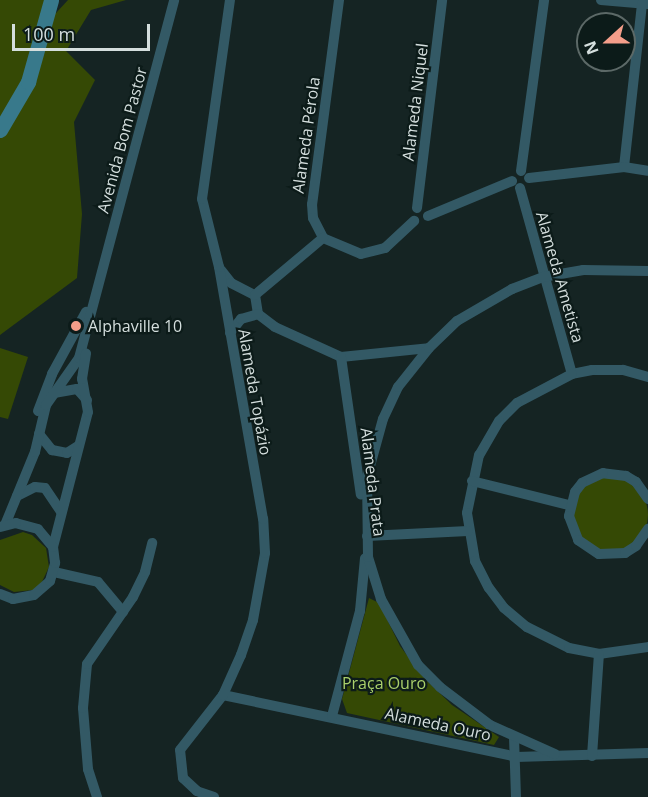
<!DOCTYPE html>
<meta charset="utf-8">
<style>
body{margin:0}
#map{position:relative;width:648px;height:797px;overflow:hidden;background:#152423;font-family:"Open Sans",sans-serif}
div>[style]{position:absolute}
.green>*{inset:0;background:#354905}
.round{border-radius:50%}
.street>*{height:10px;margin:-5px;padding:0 5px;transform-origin:5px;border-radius:5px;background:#335965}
.secondary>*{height:15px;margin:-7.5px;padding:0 7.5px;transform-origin:7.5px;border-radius:7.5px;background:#38798b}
.dots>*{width:16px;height:16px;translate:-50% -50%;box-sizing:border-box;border:3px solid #0c1b19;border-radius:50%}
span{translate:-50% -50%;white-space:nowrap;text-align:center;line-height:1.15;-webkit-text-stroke:4.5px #0c1b19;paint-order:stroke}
.street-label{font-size:16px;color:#d4dedd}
.poi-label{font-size:16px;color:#d4dedd}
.left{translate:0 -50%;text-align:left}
.park-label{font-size:16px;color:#aad06b}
.north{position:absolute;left:576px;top:12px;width:60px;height:60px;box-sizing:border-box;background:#0c1b19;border:2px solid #5c6967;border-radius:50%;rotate:249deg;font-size:16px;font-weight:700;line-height:24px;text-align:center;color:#d4dedd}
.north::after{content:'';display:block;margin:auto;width:21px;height:27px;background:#f49e8a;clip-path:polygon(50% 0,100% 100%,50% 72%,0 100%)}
.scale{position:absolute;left:12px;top:24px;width:138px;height:27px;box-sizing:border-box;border:3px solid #d4dedd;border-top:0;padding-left:8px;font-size:18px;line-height:21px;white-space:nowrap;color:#d4dedd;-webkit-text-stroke:4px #0c1b19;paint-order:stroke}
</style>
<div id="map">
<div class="green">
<div style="clip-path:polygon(0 0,52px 0,56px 13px,68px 0,126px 0,91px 10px,66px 51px,95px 80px,74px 122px,82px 214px,77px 278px,0 335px)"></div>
<div style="clip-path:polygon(0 348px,28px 357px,8px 419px,0 417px)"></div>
<div class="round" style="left:572px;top:477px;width:76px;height:76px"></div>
<div style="clip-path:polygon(23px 532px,32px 535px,46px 548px,49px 567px,41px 584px,33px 590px,14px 592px,0 585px,0 540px)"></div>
<div style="clip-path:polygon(369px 598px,379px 603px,400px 646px,424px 678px,452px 705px,499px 737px,494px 745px,347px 713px,342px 699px)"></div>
</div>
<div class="street">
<div style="left:339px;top:0;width:206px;rotate:97.5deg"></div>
<div style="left:312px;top:204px;width:14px;rotate:86deg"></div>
<div style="left:313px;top:218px;width:22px;rotate:63deg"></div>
<div style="left:323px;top:238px;width:41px;rotate:22.8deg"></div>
<div style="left:361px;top:254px;width:25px;rotate:-14deg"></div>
<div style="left:385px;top:248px;width:40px;rotate:-43deg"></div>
<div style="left:601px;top:0;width:47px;rotate:4.9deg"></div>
<div style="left:624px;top:167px;width:164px;rotate:-83.7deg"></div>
<div style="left:521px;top:171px;width:173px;rotate:-82.3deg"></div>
<div style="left:529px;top:178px;width:96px;rotate:-6.6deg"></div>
<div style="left:624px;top:167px;width:24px;rotate:9deg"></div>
<div style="left:520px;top:188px;width:193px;rotate:74.4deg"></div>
<div style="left:417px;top:208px;width:209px;rotate:-83.1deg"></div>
<div style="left:428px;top:216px;width:91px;rotate:-22.6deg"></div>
<div style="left:221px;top:270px;width:16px;rotate:52deg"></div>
<div style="left:231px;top:283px;width:27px;rotate:27deg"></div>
<div style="left:255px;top:295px;width:19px;rotate:81deg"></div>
<div style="left:258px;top:314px;width:21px;rotate:37deg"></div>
<div style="left:275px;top:327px;width:72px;rotate:24.4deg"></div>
<div style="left:341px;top:357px;width:88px;rotate:-5.8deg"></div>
<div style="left:255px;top:295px;width:89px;rotate:-40deg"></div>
<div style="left:230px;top:333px;width:18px;rotate:-52deg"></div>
<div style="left:241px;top:319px;width:18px;rotate:-16deg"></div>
<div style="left:341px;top:357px;width:139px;rotate:81.8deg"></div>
<div style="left:648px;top:377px;width:26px;rotate:-164deg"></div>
<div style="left:623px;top:370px;width:31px;rotate:180deg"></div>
<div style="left:592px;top:370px;width:20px;rotate:169deg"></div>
<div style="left:572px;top:374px;width:62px;rotate:152.2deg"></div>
<div style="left:517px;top:403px;width:25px;rotate:135deg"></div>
<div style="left:499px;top:421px;width:39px;rotate:120deg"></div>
<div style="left:479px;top:455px;width:59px;rotate:101.7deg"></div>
<div style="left:467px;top:513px;width:49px;rotate:80.5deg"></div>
<div style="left:475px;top:561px;width:30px;rotate:63deg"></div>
<div style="left:489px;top:588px;width:25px;rotate:53deg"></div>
<div style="left:504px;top:608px;width:30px;rotate:40deg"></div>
<div style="left:527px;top:627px;width:47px;rotate:26.6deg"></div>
<div style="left:569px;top:648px;width:31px;rotate:11deg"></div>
<div style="left:599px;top:654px;width:49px;rotate:-8.1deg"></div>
<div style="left:54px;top:393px;width:23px;rotate:-10deg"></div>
<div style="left:77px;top:389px;width:15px;rotate:48deg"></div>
<div style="left:38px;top:411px;width:40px;rotate:-69deg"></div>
<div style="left:52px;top:374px;width:71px;rotate:-61.3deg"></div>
<div style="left:39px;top:434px;width:21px;rotate:51deg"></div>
<div style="left:52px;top:450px;width:15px;rotate:11deg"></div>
<div style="left:67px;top:453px;width:13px;rotate:-32deg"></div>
<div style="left:472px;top:481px;width:100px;rotate:13.9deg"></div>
<div style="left:17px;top:496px;width:20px;rotate:-27deg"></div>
<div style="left:35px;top:487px;width:10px;rotate:6deg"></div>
<div style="left:45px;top:488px;width:29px;rotate:56deg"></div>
<div style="left:648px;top:499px;width:21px;rotate:-125deg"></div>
<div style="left:636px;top:482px;width:12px;rotate:-149deg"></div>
<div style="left:626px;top:476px;width:23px;rotate:-173deg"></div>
<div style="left:603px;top:473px;width:23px;rotate:155deg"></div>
<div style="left:582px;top:483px;width:11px;rotate:128deg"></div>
<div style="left:575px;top:492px;width:25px;rotate:104deg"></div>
<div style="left:569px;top:516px;width:26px;rotate:69deg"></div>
<div style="left:578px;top:540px;width:25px;rotate:34deg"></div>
<div style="left:599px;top:554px;width:26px;rotate:-2deg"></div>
<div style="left:625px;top:553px;width:13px;rotate:-32deg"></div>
<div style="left:636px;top:546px;width:21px;rotate:-55deg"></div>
<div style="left:5px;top:525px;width:79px;rotate:-67.7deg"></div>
<div style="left:35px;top:452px;width:48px;rotate:-76.8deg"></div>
<div style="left:46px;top:405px;width:57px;rotate:-54.9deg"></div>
<div style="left:79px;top:358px;width:370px;rotate:-75.1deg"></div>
<div style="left:367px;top:536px;width:101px;rotate:-2.8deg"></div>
<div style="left:53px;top:547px;width:139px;rotate:-75.5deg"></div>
<div style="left:88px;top:412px;width:34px;rotate:-100deg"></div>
<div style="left:82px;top:379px;width:26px;rotate:-81deg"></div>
<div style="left:54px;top:572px;width:45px;rotate:12.8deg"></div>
<div style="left:98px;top:582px;width:39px;rotate:50deg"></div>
<div style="left:0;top:594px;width:14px;rotate:21deg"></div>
<div style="left:13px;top:599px;width:21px;rotate:-11deg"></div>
<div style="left:34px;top:595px;width:21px;rotate:-41deg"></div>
<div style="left:50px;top:581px;width:19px;rotate:-74deg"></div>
<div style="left:55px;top:563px;width:16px;rotate:-97deg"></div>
<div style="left:53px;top:547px;width:23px;rotate:-130deg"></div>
<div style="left:38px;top:529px;width:23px;rotate:-165deg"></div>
<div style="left:16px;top:523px;width:16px;rotate:166deg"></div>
<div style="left:223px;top:695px;width:299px;rotate:11.9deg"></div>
<div style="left:516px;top:757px;width:132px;rotate:-1.7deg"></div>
<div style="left:332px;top:716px;width:109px;rotate:-75.1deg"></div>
<div style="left:360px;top:611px;width:53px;rotate:-84.6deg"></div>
<div style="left:514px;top:737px;width:60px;rotate:88.1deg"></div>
<div style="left:555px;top:754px;width:71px;rotate:-156deg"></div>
<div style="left:490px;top:725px;width:63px;rotate:-142.8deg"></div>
<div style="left:440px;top:687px;width:31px;rotate:-135deg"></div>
<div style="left:418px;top:665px;width:76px;rotate:-119.3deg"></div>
<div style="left:381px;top:599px;width:44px;rotate:-107.2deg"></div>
<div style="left:368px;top:557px;width:80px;rotate:-90.7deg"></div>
<div style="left:367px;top:477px;width:60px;rotate:-74.6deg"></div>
<div style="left:383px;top:419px;width:35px;rotate:-65deg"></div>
<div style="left:398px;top:387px;width:50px;rotate:-51.5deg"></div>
<div style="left:429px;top:348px;width:39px;rotate:-44deg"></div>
<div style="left:457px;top:321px;width:64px;rotate:-30.2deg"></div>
<div style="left:512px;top:289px;width:33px;rotate:-21deg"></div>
<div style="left:543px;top:277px;width:41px;rotate:-9.9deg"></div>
<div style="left:583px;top:270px;width:65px;rotate:0.9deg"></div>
<div style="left:592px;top:756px;width:102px;rotate:-86.1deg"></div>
<div style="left:97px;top:797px;width:29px;rotate:-108deg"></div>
<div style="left:88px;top:769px;width:61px;rotate:-94.7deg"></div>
<div style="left:83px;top:708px;width:44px;rotate:-84.8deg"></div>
<div style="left:87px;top:664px;width:81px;rotate:-55.5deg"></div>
<div style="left:133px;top:597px;width:28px;rotate:-64deg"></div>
<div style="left:145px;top:572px;width:30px;rotate:-76deg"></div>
<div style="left:214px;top:797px;width:18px;rotate:-161deg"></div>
<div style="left:197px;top:791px;width:19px;rotate:-137deg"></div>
<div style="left:183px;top:778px;width:28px;rotate:-96deg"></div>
<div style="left:180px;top:750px;width:70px;rotate:-52deg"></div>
<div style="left:223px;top:695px;width:44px;rotate:-65.8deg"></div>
<div style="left:241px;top:655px;width:37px;rotate:-71deg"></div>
<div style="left:253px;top:620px;width:68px;rotate:-79.8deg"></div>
<div style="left:265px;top:553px;width:34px;rotate:-93deg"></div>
<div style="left:263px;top:519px;width:256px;rotate:-99.9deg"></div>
<div style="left:219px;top:267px;width:70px;rotate:-104deg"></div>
<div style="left:202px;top:199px;width:201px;rotate:-82deg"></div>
</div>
<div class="secondary">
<div style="left:0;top:130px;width:56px;rotate:-59.7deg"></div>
<div style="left:28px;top:82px;width:85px;rotate:-74.3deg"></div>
</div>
<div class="dots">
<div style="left:76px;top:326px;background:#f49e8a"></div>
</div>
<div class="street-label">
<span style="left:415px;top:102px;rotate:-83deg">Alameda Niquel</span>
<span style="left:306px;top:135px;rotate:-82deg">Alameda Pérola</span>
<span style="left:122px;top:140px;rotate:-75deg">Avenida Bom Pastor</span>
<span style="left:560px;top:277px;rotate:74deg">Alameda Ametista</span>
<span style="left:255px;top:392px;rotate:80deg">Alameda Topázio</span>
<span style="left:373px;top:482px;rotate:83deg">Alameda Prata</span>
<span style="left:438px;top:724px;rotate:12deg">Alameda Ouro</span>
</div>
<div class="poi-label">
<span class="left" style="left:88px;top:326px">Alphaville 10</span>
</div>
<div class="park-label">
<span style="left:384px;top:683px">Praça Ouro</span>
</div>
<div class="north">N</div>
<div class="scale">100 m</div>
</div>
